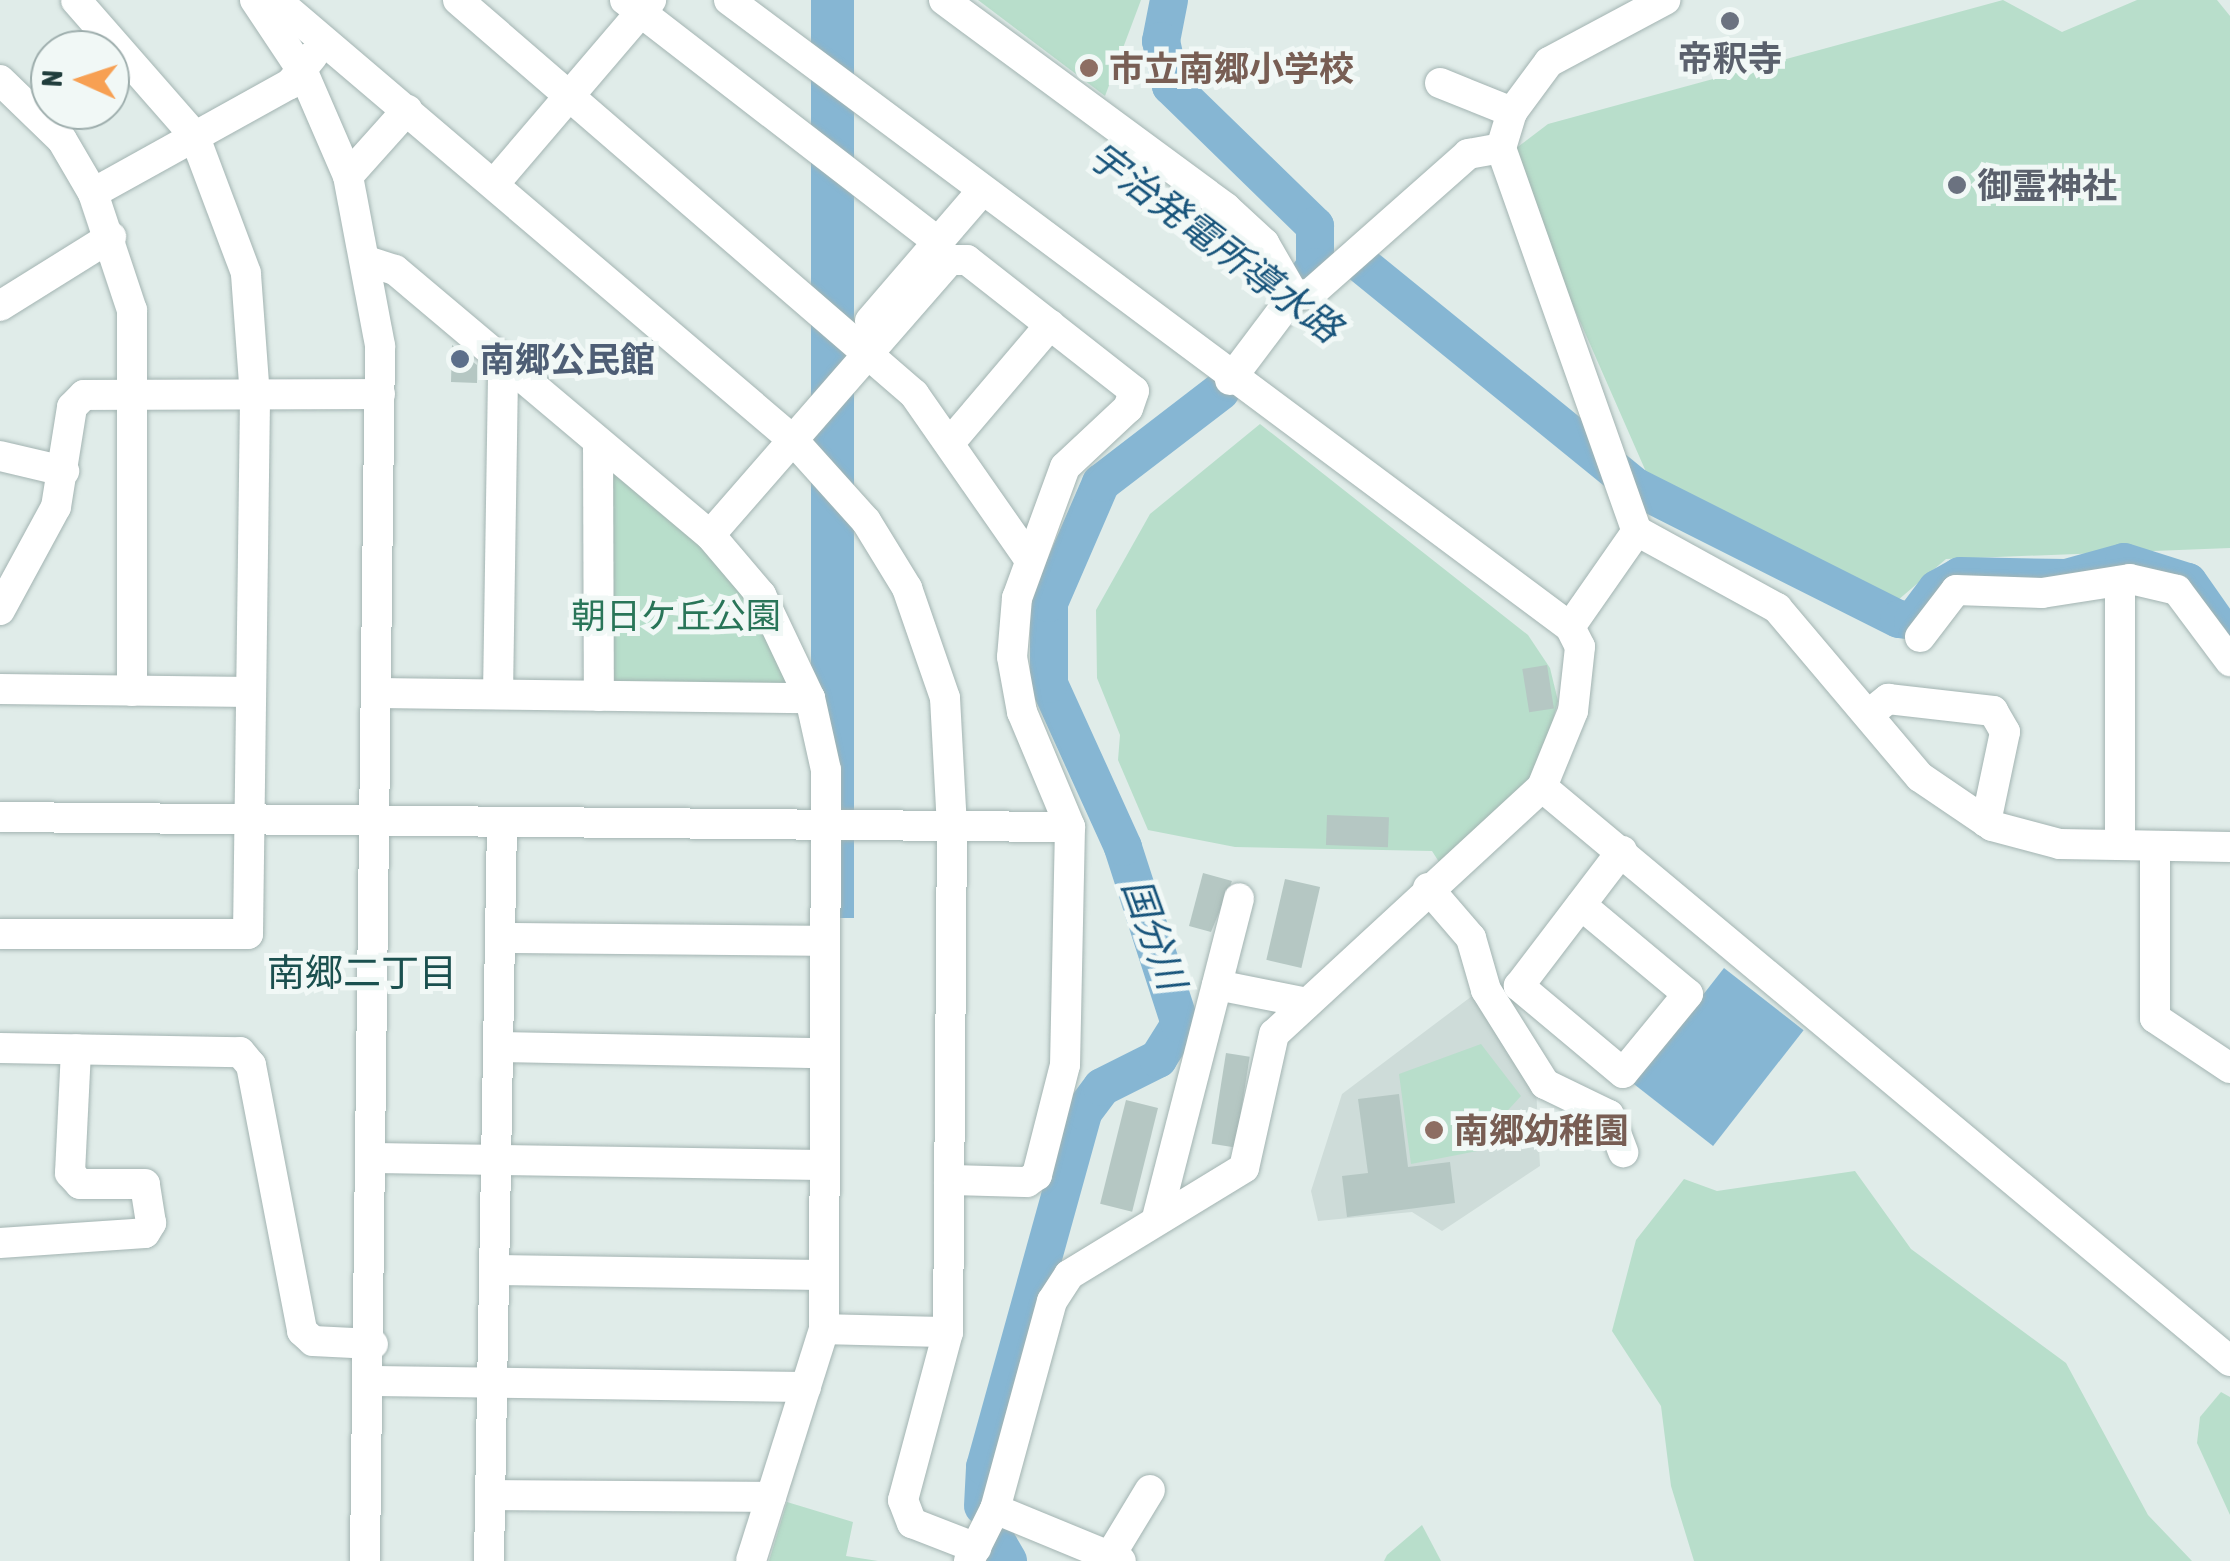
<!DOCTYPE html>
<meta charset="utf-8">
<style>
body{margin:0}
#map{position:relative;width:2230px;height:1561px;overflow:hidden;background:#e0ece9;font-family:"Asap Condensed","Noto Sans JP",sans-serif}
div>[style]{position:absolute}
.built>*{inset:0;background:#cedcd9}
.green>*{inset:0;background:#b8decb}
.water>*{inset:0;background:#86b6d3;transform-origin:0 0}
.river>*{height:38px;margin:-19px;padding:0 19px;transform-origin:19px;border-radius:19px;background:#86b6d3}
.building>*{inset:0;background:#b5c7c3;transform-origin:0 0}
.roads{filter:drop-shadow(0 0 2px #a3b4b2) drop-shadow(0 0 2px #a3b4b2)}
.minor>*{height:30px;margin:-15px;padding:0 15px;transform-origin:15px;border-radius:15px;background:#fff}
.dots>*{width:28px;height:28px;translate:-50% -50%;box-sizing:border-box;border:5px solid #f1f8f6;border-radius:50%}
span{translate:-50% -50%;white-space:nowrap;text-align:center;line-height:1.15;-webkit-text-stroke:10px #f1f8f6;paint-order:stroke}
.worship-label{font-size:35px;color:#5b616d;font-weight:700}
.left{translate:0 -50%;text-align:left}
.education-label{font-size:35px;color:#785e54;font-weight:700}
.service-label{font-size:35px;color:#4e5e75;font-weight:700}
.park-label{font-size:35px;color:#297558}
.water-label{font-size:38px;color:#18547b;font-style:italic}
.neighbourhood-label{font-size:38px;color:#1b504f}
.north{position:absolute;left:30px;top:30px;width:100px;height:100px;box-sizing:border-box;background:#f1f8f6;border:2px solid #9dadac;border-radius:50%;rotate:273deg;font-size:28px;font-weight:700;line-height:40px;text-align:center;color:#203d3c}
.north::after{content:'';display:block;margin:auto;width:35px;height:45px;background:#f7a053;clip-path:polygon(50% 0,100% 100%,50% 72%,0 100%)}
</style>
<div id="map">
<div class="built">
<div style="clip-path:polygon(1480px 990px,1536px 1087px,1540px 1166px,1442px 1231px,1412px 1212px,1318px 1221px,1311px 1191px,1342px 1094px)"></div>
</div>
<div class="green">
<div style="clip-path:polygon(978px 0,1141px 0,1105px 96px)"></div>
<div style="clip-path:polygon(2003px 0,2062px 32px,2137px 0,2217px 0,2230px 16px,2230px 548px,1946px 559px,1884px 612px,1654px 490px,1507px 155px,1548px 124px)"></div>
<div style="clip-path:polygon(1260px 424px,1528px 635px,1550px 668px,1558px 701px,1539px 771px,1439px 862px,1432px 851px,1235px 847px,1148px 830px,1118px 760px,1120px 735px,1097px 678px,1096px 610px,1150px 514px)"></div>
<div style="clip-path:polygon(621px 472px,717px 556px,796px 675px,786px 688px,615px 685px,606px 675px,606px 478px)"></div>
<div style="clip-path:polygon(1481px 1044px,1521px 1096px,1499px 1120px,1503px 1146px,1411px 1164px,1399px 1074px)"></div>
<div style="clip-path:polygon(1855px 1171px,1911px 1249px,2066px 1363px,2148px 1515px,2192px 1561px,1694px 1561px,1671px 1486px,1661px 1406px,1612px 1331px,1636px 1240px,1684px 1179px,1717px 1191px)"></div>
<div style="clip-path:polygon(2221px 1392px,2230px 1397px,2230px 1515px,2197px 1443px,2200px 1417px)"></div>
<div style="clip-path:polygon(787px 1502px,853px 1522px,846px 1556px,878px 1561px,769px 1561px)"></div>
<div style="clip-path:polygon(1422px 1525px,1441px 1561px,1384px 1561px,1387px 1555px)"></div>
</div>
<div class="water">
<div style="left:811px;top:0;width:43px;height:918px"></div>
<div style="left:1724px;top:968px;width:101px;height:147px;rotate:38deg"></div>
</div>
<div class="river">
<div style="left:1169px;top:0;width:42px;rotate:101deg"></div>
<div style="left:1161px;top:41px;width:46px;rotate:77.5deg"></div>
<div style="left:1171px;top:86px;width:201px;rotate:44.2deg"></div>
<div style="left:1315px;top:226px;width:41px;rotate:90deg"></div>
<div style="left:1315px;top:267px;width:23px;rotate:128deg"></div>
<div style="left:1355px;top:259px;width:362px;rotate:39.1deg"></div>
<div style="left:1636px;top:487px;width:294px;rotate:26.7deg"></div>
<div style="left:1899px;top:619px;width:14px;rotate:8deg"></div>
<div style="left:1913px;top:621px;width:40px;rotate:-53deg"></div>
<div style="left:1937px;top:589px;width:26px;rotate:-29deg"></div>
<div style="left:1960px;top:576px;width:106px;rotate:1.1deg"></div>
<div style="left:2066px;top:578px;width:60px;rotate:-15.4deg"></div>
<div style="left:2124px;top:562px;width:67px;rotate:17.4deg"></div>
<div style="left:2188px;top:582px;width:73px;rotate:55deg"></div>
<div style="left:983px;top:1506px;width:39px;rotate:-87deg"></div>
<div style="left:985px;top:1467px;width:370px;rotate:-74.5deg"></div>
<div style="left:1084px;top:1111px;width:30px;rotate:-53deg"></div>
<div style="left:1102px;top:1087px;width:63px;rotate:-26.6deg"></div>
<div style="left:1158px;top:1059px;width:41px;rotate:-57.8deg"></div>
<div style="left:1180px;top:1024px;width:186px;rotate:-107.9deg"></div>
<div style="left:1123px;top:847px;width:179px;rotate:-114.4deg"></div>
<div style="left:1049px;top:684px;width:81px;rotate:-90deg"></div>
<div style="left:1049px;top:603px;width:131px;rotate:-66.6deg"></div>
<div style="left:1101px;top:483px;width:151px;rotate:-37.5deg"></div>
<div style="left:996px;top:1540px;width:24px;rotate:60deg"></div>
</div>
<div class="building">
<div style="clip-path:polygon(452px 345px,477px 365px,477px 383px,451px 382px)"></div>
<div style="left:1547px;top:665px;width:44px;height:25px;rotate:81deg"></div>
<div style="left:1327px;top:815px;width:62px;height:30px;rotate:2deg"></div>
<div style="clip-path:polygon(1203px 873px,1232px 881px,1211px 932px,1189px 926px)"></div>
<div style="left:1285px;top:879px;width:36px;height:83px;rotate:13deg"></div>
<div style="left:1226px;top:1053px;width:24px;height:92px;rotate:9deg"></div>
<div style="clip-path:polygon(1399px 1094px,1408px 1167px,1450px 1162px,1455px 1203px,1347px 1217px,1342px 1176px,1368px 1173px,1358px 1099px)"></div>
<div style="left:1126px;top:1100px;width:33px;height:107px;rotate:14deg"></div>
</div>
<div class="roads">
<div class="minor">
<div style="left:255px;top:0;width:87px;rotate:56.3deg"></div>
<div style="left:303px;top:72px;width:113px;rotate:66.6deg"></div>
<div style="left:348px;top:176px;width:173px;rotate:79.3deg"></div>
<div style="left:380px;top:346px;width:1215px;rotate:90.71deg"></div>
<div style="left:276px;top:0;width:679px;rotate:40.4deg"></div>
<div style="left:793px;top:440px;width:109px;rotate:48deg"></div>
<div style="left:866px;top:521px;width:79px;rotate:58.5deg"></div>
<div style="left:907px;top:588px;width:116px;rotate:70.9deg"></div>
<div style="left:945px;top:698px;width:128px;rotate:86.9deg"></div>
<div style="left:952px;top:826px;width:506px;rotate:90.45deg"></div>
<div style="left:948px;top:1332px;width:174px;rotate:105deg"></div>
<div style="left:903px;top:1500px;width:25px;rotate:69deg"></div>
<div style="left:912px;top:1523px;width:69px;rotate:21.3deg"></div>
<div style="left:458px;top:0;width:603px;rotate:40.83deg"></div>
<div style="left:914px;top:394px;width:198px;rotate:55.1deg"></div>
<div style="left:625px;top:0;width:396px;rotate:37.7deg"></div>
<div style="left:729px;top:0;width:1049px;rotate:36.71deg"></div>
<div style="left:1570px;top:627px;width:22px;rotate:63deg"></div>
<div style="left:1580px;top:647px;width:64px;rotate:96.2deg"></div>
<div style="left:1573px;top:711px;width:82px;rotate:112.2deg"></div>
<div style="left:1542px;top:787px;width:364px;rotate:137.3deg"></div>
<div style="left:1274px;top:1034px;width:137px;rotate:102.6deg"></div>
<div style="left:1244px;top:1168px;width:205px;rotate:148.6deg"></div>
<div style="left:1069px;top:1275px;width:31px;rotate:123deg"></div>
<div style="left:1052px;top:1301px;width:216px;rotate:105.3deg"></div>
<div style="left:995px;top:1509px;width:58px;rotate:116.6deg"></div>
<div style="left:944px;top:0;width:350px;rotate:36.4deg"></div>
<div style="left:1226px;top:208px;width:52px;rotate:42.6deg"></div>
<div style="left:1264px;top:243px;width:60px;rotate:60deg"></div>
<div style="left:0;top:80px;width:86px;rotate:44.1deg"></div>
<div style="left:62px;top:140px;width:61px;rotate:59.7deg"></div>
<div style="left:93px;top:193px;width:123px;rotate:71.6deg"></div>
<div style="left:132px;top:310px;width:381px;rotate:90deg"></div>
<div style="left:1440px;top:83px;width:78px;rotate:21.9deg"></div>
<div style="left:1501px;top:148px;width:406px;rotate:70.5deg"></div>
<div style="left:348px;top:176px;width:89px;rotate:-48.2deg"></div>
<div style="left:494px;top:184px;width:242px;rotate:-49.5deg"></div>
<div style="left:93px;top:193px;width:225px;rotate:-29deg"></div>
<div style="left:290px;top:84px;width:36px;rotate:-51deg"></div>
<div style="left:370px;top:262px;width:26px;rotate:18deg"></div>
<div style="left:395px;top:270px;width:412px;rotate:40.1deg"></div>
<div style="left:710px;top:535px;width:79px;rotate:49.6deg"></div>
<div style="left:761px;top:595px;width:114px;rotate:64.6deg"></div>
<div style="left:810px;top:698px;width:74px;rotate:77.5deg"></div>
<div style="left:826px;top:770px;width:559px;rotate:90.2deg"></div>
<div style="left:824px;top:1329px;width:243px;rotate:107.5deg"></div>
<div style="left:0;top:306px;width:131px;rotate:-31.9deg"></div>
<div style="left:870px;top:321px;width:170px;rotate:-49.3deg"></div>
<div style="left:1230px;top:380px;width:106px;rotate:-53deg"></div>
<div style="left:1294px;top:295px;width:16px;rotate:-4deg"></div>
<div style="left:1310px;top:294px;width:211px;rotate:-41.5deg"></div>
<div style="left:1468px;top:154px;width:34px;rotate:-10deg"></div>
<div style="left:1501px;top:148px;width:38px;rotate:-73deg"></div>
<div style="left:1512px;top:112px;width:62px;rotate:-53.5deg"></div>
<div style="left:1549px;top:62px;width:132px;rotate:-28.1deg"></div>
<div style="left:953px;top:439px;width:150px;rotate:-49.6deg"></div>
<div style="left:598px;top:443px;width:253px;rotate:89.8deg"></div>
<div style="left:0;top:456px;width:66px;rotate:13.2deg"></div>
<div style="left:710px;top:535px;width:365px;rotate:-48.9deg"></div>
<div style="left:950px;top:260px;width:17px"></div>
<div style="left:967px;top:260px;width:212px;rotate:38.1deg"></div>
<div style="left:1134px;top:391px;width:18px;rotate:109deg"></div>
<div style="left:1128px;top:408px;width:86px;rotate:136.9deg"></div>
<div style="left:1065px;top:467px;width:140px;rotate:110.1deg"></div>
<div style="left:1017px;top:598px;width:59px;rotate:94.8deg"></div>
<div style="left:1012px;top:657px;width:56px;rotate:79.7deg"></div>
<div style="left:1022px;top:712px;width:125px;rotate:67.3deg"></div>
<div style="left:1070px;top:827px;width:238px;rotate:91.2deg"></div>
<div style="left:1065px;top:1065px;width:114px;rotate:104.3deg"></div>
<div style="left:1037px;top:1175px;width:12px;rotate:145deg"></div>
<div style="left:1027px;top:1182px;width:78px;rotate:-178.5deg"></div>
<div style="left:2120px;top:581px;width:264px;rotate:90deg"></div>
<div style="left:0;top:610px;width:117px;rotate:-61.5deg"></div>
<div style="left:56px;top:507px;width:101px;rotate:-80.9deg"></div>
<div style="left:72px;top:407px;width:17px;rotate:-45deg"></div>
<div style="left:84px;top:395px;width:296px;rotate:-0.2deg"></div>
<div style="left:1570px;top:627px;width:117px;rotate:-55.1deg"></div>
<div style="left:1637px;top:531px;width:160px;rotate:28.8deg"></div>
<div style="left:1777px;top:608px;width:221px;rotate:49.8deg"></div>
<div style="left:1920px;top:777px;width:87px;rotate:34.2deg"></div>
<div style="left:1992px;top:826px;width:70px;rotate:14.8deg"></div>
<div style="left:2060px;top:844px;width:170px;rotate:1deg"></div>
<div style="left:1920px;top:637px;width:59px;rotate:-52.5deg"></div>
<div style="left:1956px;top:590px;width:86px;rotate:2deg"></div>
<div style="left:2042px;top:593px;width:89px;rotate:-9deg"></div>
<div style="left:2130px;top:579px;width:48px;rotate:13.2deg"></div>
<div style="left:2177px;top:590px;width:89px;rotate:53.3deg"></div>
<div style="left:0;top:689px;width:251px;rotate:0.7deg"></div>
<div style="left:378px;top:693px;width:432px;rotate:0.7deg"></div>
<div style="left:498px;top:694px;width:334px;rotate:-89.1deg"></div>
<div style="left:1868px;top:715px;width:26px;rotate:-39deg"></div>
<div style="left:1888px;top:699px;width:106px;rotate:6.5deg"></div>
<div style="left:1993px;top:711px;width:24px;rotate:60deg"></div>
<div style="left:2005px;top:732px;width:92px;rotate:101.9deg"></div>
<div style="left:1542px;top:787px;width:896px;rotate:39.84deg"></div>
<div style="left:0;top:817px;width:1070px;rotate:0.54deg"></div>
<div style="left:2155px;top:846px;width:172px;rotate:90deg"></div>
<div style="left:2155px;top:1018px;width:90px;rotate:33.7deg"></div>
<div style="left:1428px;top:888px;width:66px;rotate:49.3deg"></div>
<div style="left:1471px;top:938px;width:54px;rotate:73.9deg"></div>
<div style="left:1486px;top:990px;width:111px;rotate:57.9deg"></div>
<div style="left:1545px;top:1084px;width:71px;rotate:25.8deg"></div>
<div style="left:1609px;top:1115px;width:40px;rotate:69deg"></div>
<div style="left:1581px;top:905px;width:139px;rotate:39.8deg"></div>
<div style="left:1688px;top:994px;width:102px;rotate:129.4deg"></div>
<div style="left:1623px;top:1073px;width:136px;rotate:-140.1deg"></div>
<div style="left:1519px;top:986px;width:170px;rotate:-52.7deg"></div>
<div style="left:0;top:934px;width:248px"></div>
<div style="left:248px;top:934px;width:537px;rotate:-89.25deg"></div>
<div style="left:255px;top:397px;width:124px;rotate:-94.2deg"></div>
<div style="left:246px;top:273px;width:147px;rotate:-110.6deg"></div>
<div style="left:194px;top:135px;width:179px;rotate:-131.2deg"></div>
<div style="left:501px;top:938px;width:323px;rotate:0.5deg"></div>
<div style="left:1217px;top:985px;width:88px;rotate:11.2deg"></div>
<div style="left:500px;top:1047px;width:323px;rotate:1.1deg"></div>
<div style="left:0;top:1048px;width:240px;rotate:1deg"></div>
<div style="left:240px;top:1052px;width:17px;rotate:50deg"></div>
<div style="left:251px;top:1065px;width:271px;rotate:79.1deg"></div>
<div style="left:302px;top:1331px;width:15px;rotate:42deg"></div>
<div style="left:313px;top:1341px;width:60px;rotate:2.9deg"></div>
<div style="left:374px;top:1158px;width:447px;rotate:0.9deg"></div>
<div style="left:1157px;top:1218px;width:330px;rotate:-75.6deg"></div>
<div style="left:0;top:1243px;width:145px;rotate:-3.9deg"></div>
<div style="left:145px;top:1233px;width:12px;rotate:-59deg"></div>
<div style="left:151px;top:1223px;width:39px;rotate:-99deg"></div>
<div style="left:145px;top:1184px;width:65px;rotate:180deg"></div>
<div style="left:80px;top:1184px;width:15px;rotate:-132deg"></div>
<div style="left:70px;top:1173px;width:124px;rotate:-87.2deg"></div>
<div style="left:497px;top:1270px;width:324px;rotate:0.9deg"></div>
<div style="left:824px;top:1329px;width:124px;rotate:1.4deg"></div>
<div style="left:372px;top:1381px;width:434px;rotate:0.8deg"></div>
<div style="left:495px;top:1495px;width:276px;rotate:0.4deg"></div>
<div style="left:995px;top:1509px;width:136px;rotate:22.4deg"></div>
<div style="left:1110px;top:1556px;width:77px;rotate:-58.8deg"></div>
<div style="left:489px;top:1561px;width:739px;rotate:-88.99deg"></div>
</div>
</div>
<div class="dots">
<div style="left:1730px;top:21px;background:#6b7280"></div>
<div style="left:1089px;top:68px;background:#8d6e63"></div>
<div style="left:1957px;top:185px;background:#6b7280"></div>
<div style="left:460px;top:359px;background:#5c6f8a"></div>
<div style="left:1434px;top:1130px;background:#8d6e63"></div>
</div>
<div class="worship-label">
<span style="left:1730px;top:58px">帝釈寺</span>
<span class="left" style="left:1977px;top:185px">御霊神社</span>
</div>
<div class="education-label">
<span class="left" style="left:1109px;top:68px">市立南郷小学校</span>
<span class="left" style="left:1454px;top:1130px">南郷幼稚園</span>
</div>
<div class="service-label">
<span class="left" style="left:480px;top:359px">南郷公民館</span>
</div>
<div class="park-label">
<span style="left:676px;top:615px">朝日ケ丘公園</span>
</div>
<div class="water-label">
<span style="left:1215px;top:242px;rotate:37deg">宇治発電所導水路</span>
<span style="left:1154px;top:934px;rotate:70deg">国分川</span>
</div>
<div class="neighbourhood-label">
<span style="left:362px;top:973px">南郷二丁目</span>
</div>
<div class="north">N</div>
</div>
